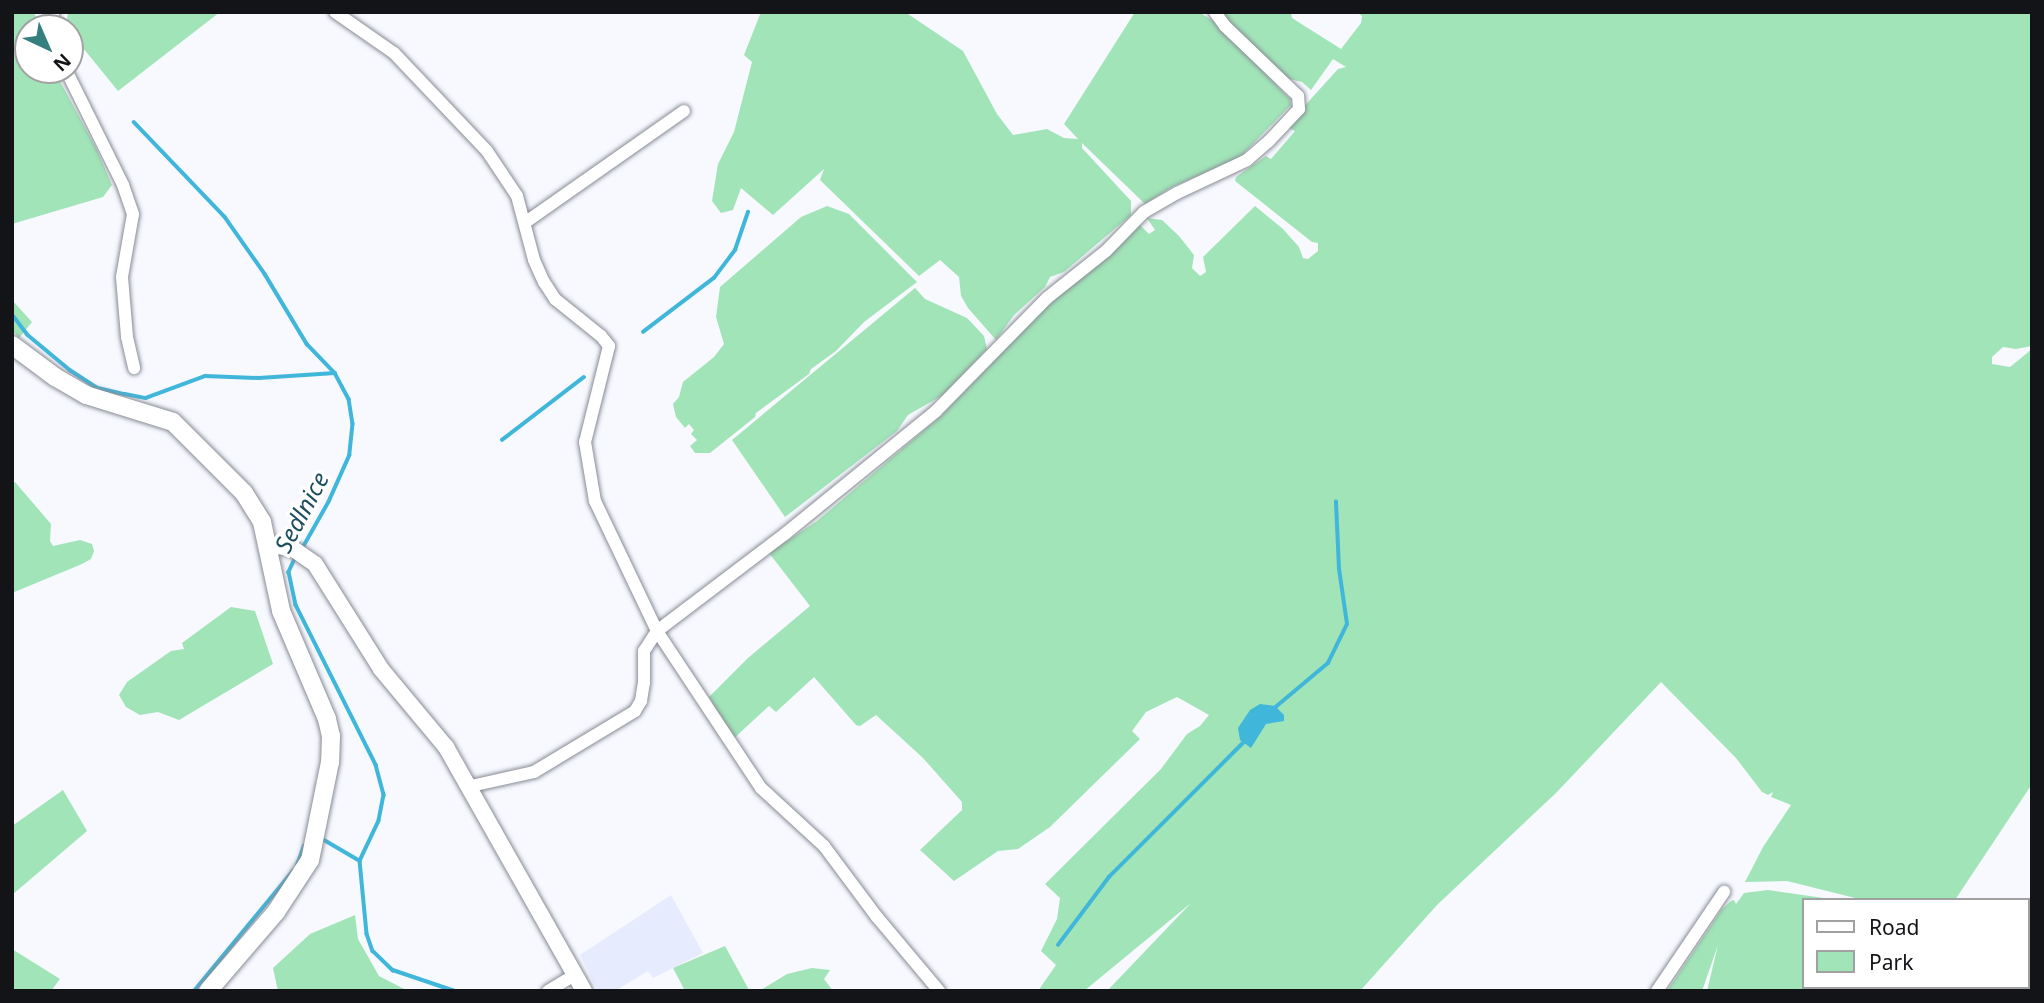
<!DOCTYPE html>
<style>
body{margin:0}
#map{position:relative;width:2044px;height:1003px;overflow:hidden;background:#f7f9ff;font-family:"Noto Sans",sans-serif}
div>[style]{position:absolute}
.built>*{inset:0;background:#e6ecfd}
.green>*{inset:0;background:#a1e4b8}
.water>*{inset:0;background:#40b6db}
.stream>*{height:3.5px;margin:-1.75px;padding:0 1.75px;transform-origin:1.75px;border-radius:1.75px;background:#40b6db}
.roads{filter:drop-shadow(0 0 2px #888b94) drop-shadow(0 0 2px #888b94)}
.minor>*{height:12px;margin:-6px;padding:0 6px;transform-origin:6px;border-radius:6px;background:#fff}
.tertiary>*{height:16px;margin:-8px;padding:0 8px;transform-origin:8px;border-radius:8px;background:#fff}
.secondary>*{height:18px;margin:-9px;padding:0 9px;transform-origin:9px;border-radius:9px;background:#fff}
span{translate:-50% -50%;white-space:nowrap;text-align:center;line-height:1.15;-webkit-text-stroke:7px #fff;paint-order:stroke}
.water-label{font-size:24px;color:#1e4f5f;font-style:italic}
.frame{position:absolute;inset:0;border:14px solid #131417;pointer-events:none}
.legend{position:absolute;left:1802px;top:898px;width:228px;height:91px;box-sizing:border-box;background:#fff;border:2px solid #a1a1a2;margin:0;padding:9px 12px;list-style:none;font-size:21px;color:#131417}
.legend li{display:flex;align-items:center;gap:14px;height:35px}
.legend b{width:35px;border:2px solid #a1a1a2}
.north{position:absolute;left:14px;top:14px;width:70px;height:70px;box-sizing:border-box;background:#fff;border:2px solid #a1a1a2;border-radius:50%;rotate:136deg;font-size:19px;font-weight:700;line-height:28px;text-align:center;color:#131417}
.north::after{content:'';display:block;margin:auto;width:24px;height:32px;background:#367f7f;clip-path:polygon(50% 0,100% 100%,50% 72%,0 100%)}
</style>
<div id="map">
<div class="built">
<div style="clip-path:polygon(671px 895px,703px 953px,653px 978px,648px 971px,615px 991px,598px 991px,580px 955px)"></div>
</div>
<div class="green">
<div style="clip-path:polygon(12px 12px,33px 12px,37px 18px,42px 28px,28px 28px,28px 70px,54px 70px,97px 150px,112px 185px,103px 197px,12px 224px)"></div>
<div style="clip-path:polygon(68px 12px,220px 12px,118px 91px,66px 27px)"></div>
<div style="clip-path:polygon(761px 12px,905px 12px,963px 51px,997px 114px,1013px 135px,1047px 129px,1064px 138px,1078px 139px,1064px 124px,1135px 12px,1199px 12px,1215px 22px,1290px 99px,1291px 105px,1240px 157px,1170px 188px,1145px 204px,1082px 143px,1082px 148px,1131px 201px,1131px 215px,1064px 272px,1050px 277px,1045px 287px,1014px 315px,996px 340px,968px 308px,961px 296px,959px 277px,940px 260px,919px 276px,820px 180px,824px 169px,773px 215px,741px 188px,733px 210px,721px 213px,712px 201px,718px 164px,734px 132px,752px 62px,744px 55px)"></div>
<div style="clip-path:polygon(1217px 12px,1291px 12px,1292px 18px,1341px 49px,1361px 23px,1362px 16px,1357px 12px,2032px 12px,2032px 346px,2016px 349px,2003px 347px,1992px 357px,1992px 364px,2010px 367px,2032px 349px,2032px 784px,1955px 900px,1863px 900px,1787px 881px,1745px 882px,1763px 847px,1791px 805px,1771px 797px,1773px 792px,1768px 795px,1762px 792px,1736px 758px,1661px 682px,1557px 792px,1437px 905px,1360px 991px,1107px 991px,1191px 903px,1084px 991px,1041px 991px,1040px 988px,1056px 965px,1041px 951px,1057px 919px,1060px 898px,1045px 884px,1161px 769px,1187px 734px,1200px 726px,1209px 715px,1177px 697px,1146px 712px,1132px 731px,1140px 739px,1050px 827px,1018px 849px,998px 851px,954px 881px,920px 850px,962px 810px,962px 802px,923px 758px,876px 715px,860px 726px,856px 725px,814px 677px,776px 712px,769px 706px,732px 740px,709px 697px,748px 658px,810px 606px,769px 553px,817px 521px,941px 416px,992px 363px,1013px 336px,1139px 224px,1149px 234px,1155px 230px,1147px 218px,1162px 220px,1179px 236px,1194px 255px,1192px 268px,1200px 276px,1206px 272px,1203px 257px,1255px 206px,1283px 229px,1299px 247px,1303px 258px,1308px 259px,1318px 251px,1318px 243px,1312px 242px,1235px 181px,1236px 177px,1266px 156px,1271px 159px,1295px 131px,1287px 127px,1309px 101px,1338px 69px,1346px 67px,1333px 59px,1311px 90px,1302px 82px,1285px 78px)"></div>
<div style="clip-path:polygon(827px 206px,849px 214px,917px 282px,864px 322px,836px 351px,811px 369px,809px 374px,756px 413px,755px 417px,710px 453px,695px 453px,690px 446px,697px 440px,691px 434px,694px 430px,689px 424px,685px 428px,676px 417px,673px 404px,679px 397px,683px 382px,714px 357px,724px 344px,716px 317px,720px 287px,801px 217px)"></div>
<div style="clip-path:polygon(915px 288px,925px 299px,967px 318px,984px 336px,987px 349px,943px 395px,908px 415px,897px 431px,785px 517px,732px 440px)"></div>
<div style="clip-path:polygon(12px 300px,32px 322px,19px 338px,12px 330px)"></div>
<div style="clip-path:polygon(15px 482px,51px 524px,50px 541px,53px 546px,80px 540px,92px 544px,94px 551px,91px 559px,82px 564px,12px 593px,12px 484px)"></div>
<div style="clip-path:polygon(231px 607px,255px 611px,273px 664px,179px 720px,158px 712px,140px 715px,126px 707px,119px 695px,127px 682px,171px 651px,184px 649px,182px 643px)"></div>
<div style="clip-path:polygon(63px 790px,87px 831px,12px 895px,12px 826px)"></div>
<div style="clip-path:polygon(1768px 890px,1838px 900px,1804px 900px,1804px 987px,1848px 987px,1846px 991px,1707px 991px,1718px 945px,1702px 991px,1667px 991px,1722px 909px,1731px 901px,1734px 900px,1736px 904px,1744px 893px)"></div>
<div style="clip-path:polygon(355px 915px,358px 939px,379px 976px,408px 991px,278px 991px,273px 968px,310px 934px)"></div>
<div style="clip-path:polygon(725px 946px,749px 990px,685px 991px,673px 968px)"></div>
<div style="clip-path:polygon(12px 949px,60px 979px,51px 991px,12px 991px)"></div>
<div style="clip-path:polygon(812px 968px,830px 970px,824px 979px,833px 991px,759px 991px,787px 974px)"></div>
</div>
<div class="water">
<div style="clip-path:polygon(1260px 704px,1275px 706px,1284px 715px,1284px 721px,1266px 724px,1251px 748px,1240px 740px,1238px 728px,1250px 710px)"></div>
</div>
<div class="stream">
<div style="left:134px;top:122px;width:132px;rotate:46.2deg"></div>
<div style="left:225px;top:217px;width:70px;rotate:54.9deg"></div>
<div style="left:265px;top:274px;width:82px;rotate:59deg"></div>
<div style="left:307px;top:344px;width:40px;rotate:46deg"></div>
<div style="left:12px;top:314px;width:26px;rotate:53deg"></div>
<div style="left:28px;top:335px;width:55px;rotate:39.8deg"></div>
<div style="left:70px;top:370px;width:33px;rotate:33deg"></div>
<div style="left:98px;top:388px;width:28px;rotate:13deg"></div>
<div style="left:125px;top:394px;width:21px;rotate:11deg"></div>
<div style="left:146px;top:398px;width:63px;rotate:-20.4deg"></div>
<div style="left:205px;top:376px;width:54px;rotate:2.1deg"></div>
<div style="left:259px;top:378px;width:76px;rotate:-3.8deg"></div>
<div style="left:335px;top:373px;width:30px;rotate:62deg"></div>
<div style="left:349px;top:399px;width:25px;rotate:81deg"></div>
<div style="left:353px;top:424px;width:31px;rotate:96deg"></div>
<div style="left:350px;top:455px;width:51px;rotate:114.1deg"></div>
<div style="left:329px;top:502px;width:53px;rotate:119.5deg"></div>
<div style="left:643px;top:332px;width:89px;rotate:-37.3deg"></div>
<div style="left:714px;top:278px;width:35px;rotate:-53deg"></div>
<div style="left:735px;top:250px;width:40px;rotate:-71.1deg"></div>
<div style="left:502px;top:440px;width:103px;rotate:-37.5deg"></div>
<div style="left:296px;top:557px;width:17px;rotate:115deg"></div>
<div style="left:289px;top:572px;width:34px;rotate:78deg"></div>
<div style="left:296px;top:605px;width:179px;rotate:63.4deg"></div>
<div style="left:376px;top:765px;width:31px;rotate:75deg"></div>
<div style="left:384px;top:795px;width:26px;rotate:101deg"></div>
<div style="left:379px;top:821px;width:44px;rotate:115.4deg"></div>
<div style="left:360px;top:861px;width:73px;rotate:84.5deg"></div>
<div style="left:367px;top:934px;width:18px;rotate:71deg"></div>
<div style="left:373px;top:951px;width:28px;rotate:44deg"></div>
<div style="left:393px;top:970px;width:65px;rotate:18.7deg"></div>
<div style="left:1272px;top:710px;width:73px;rotate:-40deg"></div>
<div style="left:1328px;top:663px;width:43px;rotate:-64deg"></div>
<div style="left:1347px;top:624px;width:56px;rotate:-98.3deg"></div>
<div style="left:1339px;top:569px;width:67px;rotate:-92.6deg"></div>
<div style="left:321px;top:838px;width:45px;rotate:30.5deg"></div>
<div style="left:297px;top:865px;width:20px;rotate:-70deg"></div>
<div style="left:1058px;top:945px;width:85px;rotate:-53.1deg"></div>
<div style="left:1109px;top:877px;width:191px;rotate:-45deg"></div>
<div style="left:194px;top:991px;width:156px;rotate:-50.5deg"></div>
<div style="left:1802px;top:991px;width:6px;rotate:-39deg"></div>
</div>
<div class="roads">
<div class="minor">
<div style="left:53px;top:12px;width:16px;rotate:90deg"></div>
<div style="left:335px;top:12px;width:72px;rotate:34.8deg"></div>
<div style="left:394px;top:53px;width:135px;rotate:46.5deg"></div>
<div style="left:487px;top:151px;width:54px;rotate:56.3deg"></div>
<div style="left:517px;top:196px;width:66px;rotate:75.1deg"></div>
<div style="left:534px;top:260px;width:24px;rotate:66deg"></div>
<div style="left:544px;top:282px;width:20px;rotate:57deg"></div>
<div style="left:555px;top:299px;width:59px;rotate:38.8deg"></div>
<div style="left:601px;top:336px;width:13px;rotate:51deg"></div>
<div style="left:609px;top:346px;width:99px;rotate:104deg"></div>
<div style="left:585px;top:442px;width:60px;rotate:80.4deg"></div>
<div style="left:595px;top:501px;width:144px;rotate:64.5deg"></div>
<div style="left:657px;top:631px;width:188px;rotate:56.5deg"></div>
<div style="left:761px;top:788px;width:86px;rotate:42.6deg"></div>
<div style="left:824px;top:846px;width:89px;rotate:53.3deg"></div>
<div style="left:877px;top:917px;width:97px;rotate:50deg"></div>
<div style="left:66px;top:70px;width:128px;rotate:63.6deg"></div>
<div style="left:123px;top:185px;width:31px;rotate:71deg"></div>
<div style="left:133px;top:214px;width:64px;rotate:99.9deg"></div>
<div style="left:122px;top:277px;width:60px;rotate:85.2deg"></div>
<div style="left:127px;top:337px;width:32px;rotate:77deg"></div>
<div style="left:526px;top:222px;width:193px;rotate:-35.1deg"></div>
<div style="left:471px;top:786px;width:65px;rotate:-12.5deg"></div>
<div style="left:534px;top:772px;width:118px;rotate:-31.1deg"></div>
<div style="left:635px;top:711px;width:12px;rotate:-59deg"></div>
<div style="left:641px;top:701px;width:18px;rotate:-81deg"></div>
<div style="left:644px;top:683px;width:32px;rotate:-90deg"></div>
<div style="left:644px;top:651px;width:24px;rotate:-57deg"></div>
<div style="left:657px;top:631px;width:162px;rotate:-37.2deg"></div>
<div style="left:786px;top:533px;width:193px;rotate:-39.1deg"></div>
<div style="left:936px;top:411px;width:158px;rotate:-45.5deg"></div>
<div style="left:1047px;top:298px;width:75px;rotate:-38.5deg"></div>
<div style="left:1106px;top:251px;width:54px;rotate:-45.7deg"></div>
<div style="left:1144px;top:212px;width:38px;rotate:-30deg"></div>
<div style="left:1177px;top:193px;width:77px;rotate:-25.2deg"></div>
<div style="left:1247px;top:160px;width:29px;rotate:-41deg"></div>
<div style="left:1269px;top:141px;width:44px;rotate:-46.8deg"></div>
<div style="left:1299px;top:109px;width:13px;rotate:-94deg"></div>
<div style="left:1298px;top:96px;width:101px;rotate:-136.2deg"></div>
<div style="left:1225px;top:26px;width:17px;rotate:-126deg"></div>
<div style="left:548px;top:991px;width:31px;rotate:-31deg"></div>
<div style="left:1657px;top:991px;width:120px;rotate:-55.9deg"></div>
</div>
<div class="tertiary">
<div style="left:269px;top:545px;width:23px;rotate:7deg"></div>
<div style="left:292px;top:548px;width:28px;rotate:35deg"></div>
<div style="left:315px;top:564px;width:124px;rotate:57.8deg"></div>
<div style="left:381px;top:669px;width:102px;rotate:50.2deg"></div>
<div style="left:446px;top:747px;width:280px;rotate:60.5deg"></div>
</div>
<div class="secondary">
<div style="left:12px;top:345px;width:54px;rotate:36.7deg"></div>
<div style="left:55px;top:377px;width:36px;rotate:30deg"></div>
<div style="left:86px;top:395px;width:91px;rotate:17.2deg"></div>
<div style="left:173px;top:422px;width:100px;rotate:45deg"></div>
<div style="left:244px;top:493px;width:34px;rotate:58deg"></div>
<div style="left:262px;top:522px;width:91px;rotate:77.9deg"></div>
<div style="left:281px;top:611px;width:117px;rotate:66.9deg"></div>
<div style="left:327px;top:719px;width:17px;rotate:77deg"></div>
<div style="left:331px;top:736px;width:26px;rotate:92deg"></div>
<div style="left:330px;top:762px;width:100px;rotate:101.5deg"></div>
<div style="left:310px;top:860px;width:62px;rotate:123.2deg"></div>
<div style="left:276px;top:912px;width:104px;rotate:130.7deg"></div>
</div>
</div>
<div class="water-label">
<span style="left:301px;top:512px;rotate:-62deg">Sedlnice</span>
</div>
<div class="frame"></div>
<ul class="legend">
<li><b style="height:9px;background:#fff"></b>Road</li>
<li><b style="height:19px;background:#a1e4b8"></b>Park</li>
</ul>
<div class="north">N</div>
</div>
